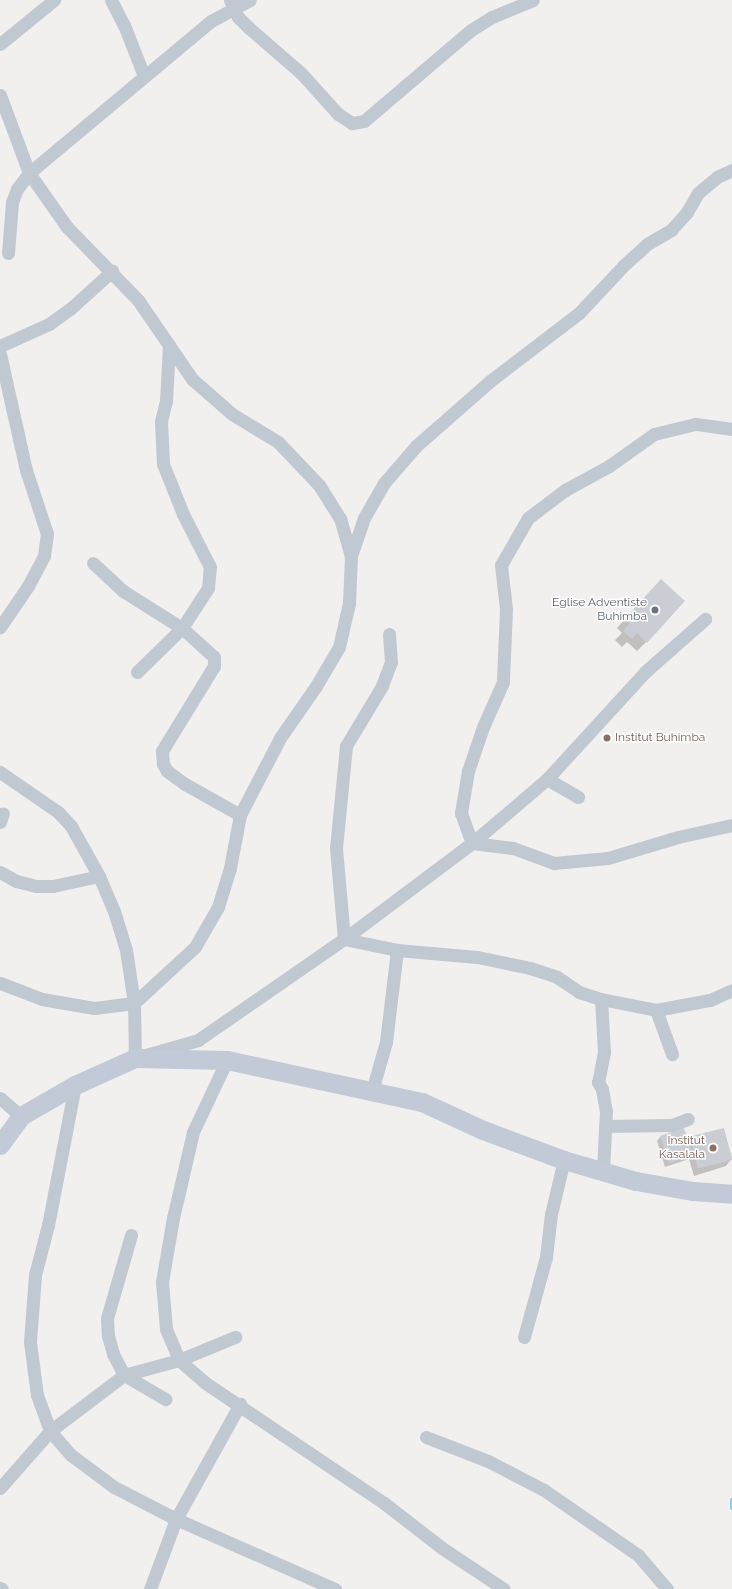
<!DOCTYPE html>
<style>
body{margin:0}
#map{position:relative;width:732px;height:1589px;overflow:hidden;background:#f2efef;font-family:Raleway,sans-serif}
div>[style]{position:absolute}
.shadow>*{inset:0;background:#0003}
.stream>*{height:4px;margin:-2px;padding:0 2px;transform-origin:2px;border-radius:2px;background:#8acded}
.building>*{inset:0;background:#cbcdd5;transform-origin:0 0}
.street>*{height:13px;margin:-6.5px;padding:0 6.5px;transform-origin:6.5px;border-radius:6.5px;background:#c0c8d1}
.secondary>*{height:19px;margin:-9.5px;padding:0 9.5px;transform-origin:9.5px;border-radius:9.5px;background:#c2cad8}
.dots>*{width:11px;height:11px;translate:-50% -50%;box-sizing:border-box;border:2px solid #fff;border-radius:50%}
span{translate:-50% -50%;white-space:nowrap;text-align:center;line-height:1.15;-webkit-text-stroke:3px #fff;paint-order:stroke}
.worship-label{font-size:12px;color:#5b616d}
.right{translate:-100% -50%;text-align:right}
.education-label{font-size:12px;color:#785e54}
.left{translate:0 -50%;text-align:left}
</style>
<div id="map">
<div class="shadow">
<div style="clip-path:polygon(652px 589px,646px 642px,637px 651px,627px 642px,622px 647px,615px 640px,622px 633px,617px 628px)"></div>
<div style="clip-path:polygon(724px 1130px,732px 1158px,726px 1166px,694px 1176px,689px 1159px,665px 1167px,657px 1141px,661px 1136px,688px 1143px,691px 1139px)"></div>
</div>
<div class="stream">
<div style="left:732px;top:1500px;width:8px;rotate:90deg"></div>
</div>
<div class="building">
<div style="clip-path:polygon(661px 579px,685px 601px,647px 643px,637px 633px,632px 639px,623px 631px,630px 623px,625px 619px)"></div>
<div style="left:684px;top:1128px;width:29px;height:25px;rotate:72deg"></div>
<div style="left:724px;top:1128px;width:33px;height:35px;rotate:76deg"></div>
</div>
<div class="street">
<div style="left:111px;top:0;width:28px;rotate:63deg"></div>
<div style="left:124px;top:25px;width:55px;rotate:68.6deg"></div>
<div style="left:230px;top:0;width:19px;rotate:65deg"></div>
<div style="left:238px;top:17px;width:14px;rotate:45deg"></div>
<div style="left:248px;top:27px;width:70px;rotate:41deg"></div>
<div style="left:301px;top:73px;width:55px;rotate:47.9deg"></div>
<div style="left:338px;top:114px;width:17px;rotate:33deg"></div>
<div style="left:352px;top:123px;width:12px;rotate:-9deg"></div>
<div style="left:364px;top:121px;width:140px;rotate:-40.4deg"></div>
<div style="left:471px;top:30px;width:25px;rotate:-32deg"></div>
<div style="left:492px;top:17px;width:44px;rotate:-22.5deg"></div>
<div style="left:0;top:44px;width:70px;rotate:-39.2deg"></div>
<div style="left:0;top:95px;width:83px;rotate:69.6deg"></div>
<div style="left:29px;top:173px;width:66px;rotate:54.9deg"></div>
<div style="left:67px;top:227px;width:102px;rotate:45.8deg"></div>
<div style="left:138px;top:300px;width:96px;rotate:55.6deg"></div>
<div style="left:192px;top:379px;width:53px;rotate:41.2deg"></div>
<div style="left:232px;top:414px;width:54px;rotate:31.3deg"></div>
<div style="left:278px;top:442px;width:59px;rotate:46.4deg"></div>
<div style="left:319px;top:485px;width:39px;rotate:58deg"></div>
<div style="left:340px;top:518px;width:40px;rotate:74deg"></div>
<div style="left:351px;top:556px;width:47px;rotate:92.4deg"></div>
<div style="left:349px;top:603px;width:45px;rotate:102.8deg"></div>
<div style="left:339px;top:647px;width:45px;rotate:120.5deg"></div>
<div style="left:316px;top:686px;width:63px;rotate:124.7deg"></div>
<div style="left:280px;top:738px;width:87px;rotate:117.5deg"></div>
<div style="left:240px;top:815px;width:54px;rotate:100.7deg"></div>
<div style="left:230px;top:868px;width:41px;rotate:107.1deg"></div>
<div style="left:218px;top:907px;width:46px;rotate:119.9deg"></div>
<div style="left:195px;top:947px;width:83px;rotate:137.4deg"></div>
<div style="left:134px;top:1003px;width:40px;rotate:172.9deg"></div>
<div style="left:94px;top:1008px;width:53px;rotate:-170.2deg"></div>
<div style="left:42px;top:999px;width:45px;rotate:-159.1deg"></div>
<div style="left:8px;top:253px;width:51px;rotate:-85.5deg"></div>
<div style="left:12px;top:202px;width:14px;rotate:-69deg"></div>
<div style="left:17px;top:189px;width:20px;rotate:-53deg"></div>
<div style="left:29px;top:173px;width:237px;rotate:-39.9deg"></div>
<div style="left:211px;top:21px;width:44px;rotate:-28.3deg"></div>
<div style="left:0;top:346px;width:54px;rotate:-24.2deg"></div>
<div style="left:49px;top:324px;width:26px;rotate:-36deg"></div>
<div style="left:70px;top:309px;width:57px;rotate:-42.1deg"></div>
<div style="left:0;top:354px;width:119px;rotate:77.4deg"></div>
<div style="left:26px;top:470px;width:67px;rotate:71.8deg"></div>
<div style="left:47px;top:534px;width:22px;rotate:98deg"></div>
<div style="left:44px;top:556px;width:34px;rotate:118deg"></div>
<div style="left:28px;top:586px;width:50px;rotate:124.3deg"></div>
<div style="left:732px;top:429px;width:37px;rotate:-172deg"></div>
<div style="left:695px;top:424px;width:42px;rotate:166.3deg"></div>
<div style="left:654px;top:434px;width:55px;rotate:144.6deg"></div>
<div style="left:609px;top:466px;width:50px;rotate:151.4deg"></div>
<div style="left:565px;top:490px;width:46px;rotate:142.9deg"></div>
<div style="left:528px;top:518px;width:54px;rotate:119.9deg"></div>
<div style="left:501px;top:565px;width:44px;rotate:83.5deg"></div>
<div style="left:506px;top:609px;width:73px;rotate:92.4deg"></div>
<div style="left:503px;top:682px;width:49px;rotate:114deg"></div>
<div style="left:483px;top:727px;width:46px;rotate:108.8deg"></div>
<div style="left:468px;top:771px;width:43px;rotate:99.5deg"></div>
<div style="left:461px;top:813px;width:32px;rotate:70deg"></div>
<div style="left:472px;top:843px;width:41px;rotate:7deg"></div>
<div style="left:513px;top:848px;width:44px;rotate:20.1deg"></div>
<div style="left:554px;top:863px;width:54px;rotate:-5.3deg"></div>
<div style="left:608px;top:858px;width:73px;rotate:-16.7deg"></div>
<div style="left:678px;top:837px;width:55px;rotate:-12.5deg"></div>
<div style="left:351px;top:556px;width:40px;rotate:-71.1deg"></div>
<div style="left:364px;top:518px;width:40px;rotate:-60.3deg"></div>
<div style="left:384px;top:483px;width:49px;rotate:-49.1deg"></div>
<div style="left:416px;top:446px;width:98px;rotate:-41.3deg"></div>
<div style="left:490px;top:381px;width:112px;rotate:-37.4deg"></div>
<div style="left:579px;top:313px;width:66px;rotate:-46.8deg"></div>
<div style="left:624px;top:265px;width:31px;rotate:-42deg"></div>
<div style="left:647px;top:244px;width:28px;rotate:-30deg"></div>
<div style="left:671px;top:230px;width:24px;rotate:-48deg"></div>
<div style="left:687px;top:212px;width:22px;rotate:-60deg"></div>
<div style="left:698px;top:193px;width:25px;rotate:-40deg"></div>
<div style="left:717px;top:177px;width:17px;rotate:-25deg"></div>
<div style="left:93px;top:563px;width:41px;rotate:43deg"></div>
<div style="left:123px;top:591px;width:70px;rotate:32.1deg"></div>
<div style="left:182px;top:628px;width:43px;rotate:42.2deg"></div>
<div style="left:214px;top:657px;width:9px;rotate:90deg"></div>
<div style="left:214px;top:666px;width:100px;rotate:121.5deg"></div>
<div style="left:162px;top:751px;width:13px;rotate:86deg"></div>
<div style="left:163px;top:764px;width:8px;rotate:60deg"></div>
<div style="left:167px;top:771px;width:22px;rotate:36deg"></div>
<div style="left:185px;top:784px;width:63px;rotate:29.4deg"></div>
<div style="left:389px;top:634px;width:28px;rotate:86deg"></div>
<div style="left:391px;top:662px;width:26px;rotate:111deg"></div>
<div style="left:382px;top:686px;width:70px;rotate:121deg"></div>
<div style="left:346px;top:746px;width:102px;rotate:95.6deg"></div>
<div style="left:336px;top:848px;width:91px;rotate:85deg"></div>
<div style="left:344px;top:939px;width:54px;rotate:11.7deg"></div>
<div style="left:397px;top:950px;width:80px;rotate:5deg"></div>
<div style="left:477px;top:957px;width:54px;rotate:11.7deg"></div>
<div style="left:530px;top:968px;width:28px;rotate:18deg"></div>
<div style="left:557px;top:977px;width:27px;rotate:34deg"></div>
<div style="left:579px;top:992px;width:23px;rotate:18deg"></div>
<div style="left:601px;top:999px;width:56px;rotate:11.3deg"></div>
<div style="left:656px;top:1010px;width:55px;rotate:-10.5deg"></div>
<div style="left:710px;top:1000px;width:24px;rotate:-24deg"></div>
<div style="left:137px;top:672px;width:63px;rotate:-44.4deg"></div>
<div style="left:182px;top:628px;width:48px;rotate:-57deg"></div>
<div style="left:208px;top:588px;width:21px;rotate:-85deg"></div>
<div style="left:210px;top:567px;width:59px;rotate:-117deg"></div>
<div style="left:183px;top:514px;width:54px;rotate:-111.8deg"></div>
<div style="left:163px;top:464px;width:43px;rotate:-92.7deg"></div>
<div style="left:161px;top:421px;width:21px;rotate:-76deg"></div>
<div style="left:166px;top:401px;width:56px;rotate:-86.9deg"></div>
<div style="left:0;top:772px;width:70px;rotate:34.6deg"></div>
<div style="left:58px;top:812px;width:19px;rotate:47deg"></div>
<div style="left:71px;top:826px;width:57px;rotate:60.8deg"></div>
<div style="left:99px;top:876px;width:38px;rotate:67deg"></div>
<div style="left:114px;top:911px;width:41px;rotate:72.9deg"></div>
<div style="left:126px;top:950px;width:54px;rotate:81.4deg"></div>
<div style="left:134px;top:1003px;width:55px;rotate:89deg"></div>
<div style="left:135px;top:1058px;width:66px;rotate:-15.9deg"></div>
<div style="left:198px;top:1040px;width:178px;rotate:-34.7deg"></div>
<div style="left:344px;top:939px;width:160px;rotate:-36.9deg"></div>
<div style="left:472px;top:843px;width:99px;rotate:-40.5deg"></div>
<div style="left:547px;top:779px;width:147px;rotate:-47.5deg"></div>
<div style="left:646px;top:671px;width:79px;rotate:-41.4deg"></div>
<div style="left:547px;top:779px;width:36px;rotate:30deg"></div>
<div style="left:0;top:822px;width:9px;rotate:-72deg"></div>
<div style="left:0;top:872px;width:18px;rotate:29deg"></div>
<div style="left:16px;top:881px;width:21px;rotate:14deg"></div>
<div style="left:36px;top:886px;width:17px"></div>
<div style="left:53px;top:886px;width:47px;rotate:-12.3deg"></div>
<div style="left:601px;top:999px;width:53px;rotate:86.8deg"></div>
<div style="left:604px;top:1052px;width:31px;rotate:101deg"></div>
<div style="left:598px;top:1082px;width:8px;rotate:60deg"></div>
<div style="left:602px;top:1089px;width:22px;rotate:80deg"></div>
<div style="left:606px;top:1111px;width:60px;rotate:92.9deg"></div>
<div style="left:656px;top:1010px;width:47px;rotate:70deg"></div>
<div style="left:227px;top:1060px;width:80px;rotate:115.3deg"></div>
<div style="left:193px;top:1132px;width:88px;rotate:103.1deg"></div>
<div style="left:173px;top:1218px;width:65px;rotate:99.8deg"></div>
<div style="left:162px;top:1282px;width:47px;rotate:85.1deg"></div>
<div style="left:166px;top:1329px;width:34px;rotate:67deg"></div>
<div style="left:179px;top:1360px;width:33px;rotate:41deg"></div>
<div style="left:204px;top:1382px;width:217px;rotate:33.9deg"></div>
<div style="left:384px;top:1503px;width:73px;rotate:37.8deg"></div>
<div style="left:442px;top:1548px;width:74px;rotate:33.5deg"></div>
<div style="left:75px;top:1085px;width:143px;rotate:100.9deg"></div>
<div style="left:48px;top:1225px;width:52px;rotate:104.6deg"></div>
<div style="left:35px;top:1275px;width:67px;rotate:94.3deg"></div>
<div style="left:30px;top:1342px;width:53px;rotate:82.5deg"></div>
<div style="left:37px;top:1395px;width:38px;rotate:70deg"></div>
<div style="left:50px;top:1431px;width:32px;rotate:49deg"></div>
<div style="left:71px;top:1455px;width:54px;rotate:36.7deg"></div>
<div style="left:114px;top:1487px;width:70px;rotate:27.3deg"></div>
<div style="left:176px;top:1519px;width:174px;rotate:23.8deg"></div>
<div style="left:372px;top:1091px;width:51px;rotate:-74.1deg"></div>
<div style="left:386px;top:1042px;width:93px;rotate:-83.2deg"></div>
<div style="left:0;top:1098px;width:28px;rotate:41deg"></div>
<div style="left:605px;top:1126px;width:67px;rotate:-0.9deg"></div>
<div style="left:672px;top:1125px;width:17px;rotate:-21deg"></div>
<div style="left:131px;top:1235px;width:86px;rotate:106.1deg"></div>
<div style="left:107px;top:1318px;width:18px;rotate:87deg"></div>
<div style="left:108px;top:1336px;width:19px;rotate:74deg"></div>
<div style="left:113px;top:1354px;width:24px;rotate:62deg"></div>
<div style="left:124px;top:1375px;width:48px;rotate:30.3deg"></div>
<div style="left:524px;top:1337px;width:83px;rotate:-74.6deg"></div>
<div style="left:546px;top:1257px;width:43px;rotate:-83.4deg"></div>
<div style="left:551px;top:1214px;width:56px;rotate:-76.5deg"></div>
<div style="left:426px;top:1437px;width:66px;rotate:21.2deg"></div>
<div style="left:488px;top:1461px;width:63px;rotate:27.4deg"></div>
<div style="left:544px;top:1490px;width:114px;rotate:34.7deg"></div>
<div style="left:638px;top:1555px;width:45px;rotate:49.5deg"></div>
<div style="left:0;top:1488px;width:76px;rotate:-48.7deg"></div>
<div style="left:50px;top:1431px;width:93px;rotate:-37.1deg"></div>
<div style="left:124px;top:1375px;width:57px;rotate:-15.3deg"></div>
<div style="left:179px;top:1360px;width:61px;rotate:-22.3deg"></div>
<div style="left:0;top:1588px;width:2px;rotate:27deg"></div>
<div style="left:150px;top:1589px;width:75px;rotate:-69.6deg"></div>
<div style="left:176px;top:1519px;width:132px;rotate:-60.9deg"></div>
</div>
<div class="secondary">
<div style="left:0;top:1145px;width:36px;rotate:-54deg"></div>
<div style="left:21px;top:1116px;width:62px;rotate:-29.9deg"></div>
<div style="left:75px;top:1085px;width:66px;rotate:-24.2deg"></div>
<div style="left:135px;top:1058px;width:92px;rotate:1.2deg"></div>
<div style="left:227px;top:1060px;width:199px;rotate:12.2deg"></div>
<div style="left:422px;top:1102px;width:67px;rotate:24.7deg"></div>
<div style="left:483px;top:1130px;width:86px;rotate:20.3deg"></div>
<div style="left:564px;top:1160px;width:75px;rotate:16.3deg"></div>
<div style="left:636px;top:1181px;width:58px;rotate:10deg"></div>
<div style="left:693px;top:1191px;width:39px;rotate:4deg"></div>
</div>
<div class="dots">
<div style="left:655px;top:610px;background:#6b7280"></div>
<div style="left:607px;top:738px;background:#8d6e63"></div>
<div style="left:713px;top:1148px;background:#8d6e63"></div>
</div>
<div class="worship-label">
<span class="right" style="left:647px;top:610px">Eglise Adventiste<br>Buhimba</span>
</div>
<div class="education-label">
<span class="left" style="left:615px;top:738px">Institut Buhimba</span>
<span class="right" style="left:705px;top:1148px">Institut<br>Kasalala</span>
</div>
</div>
